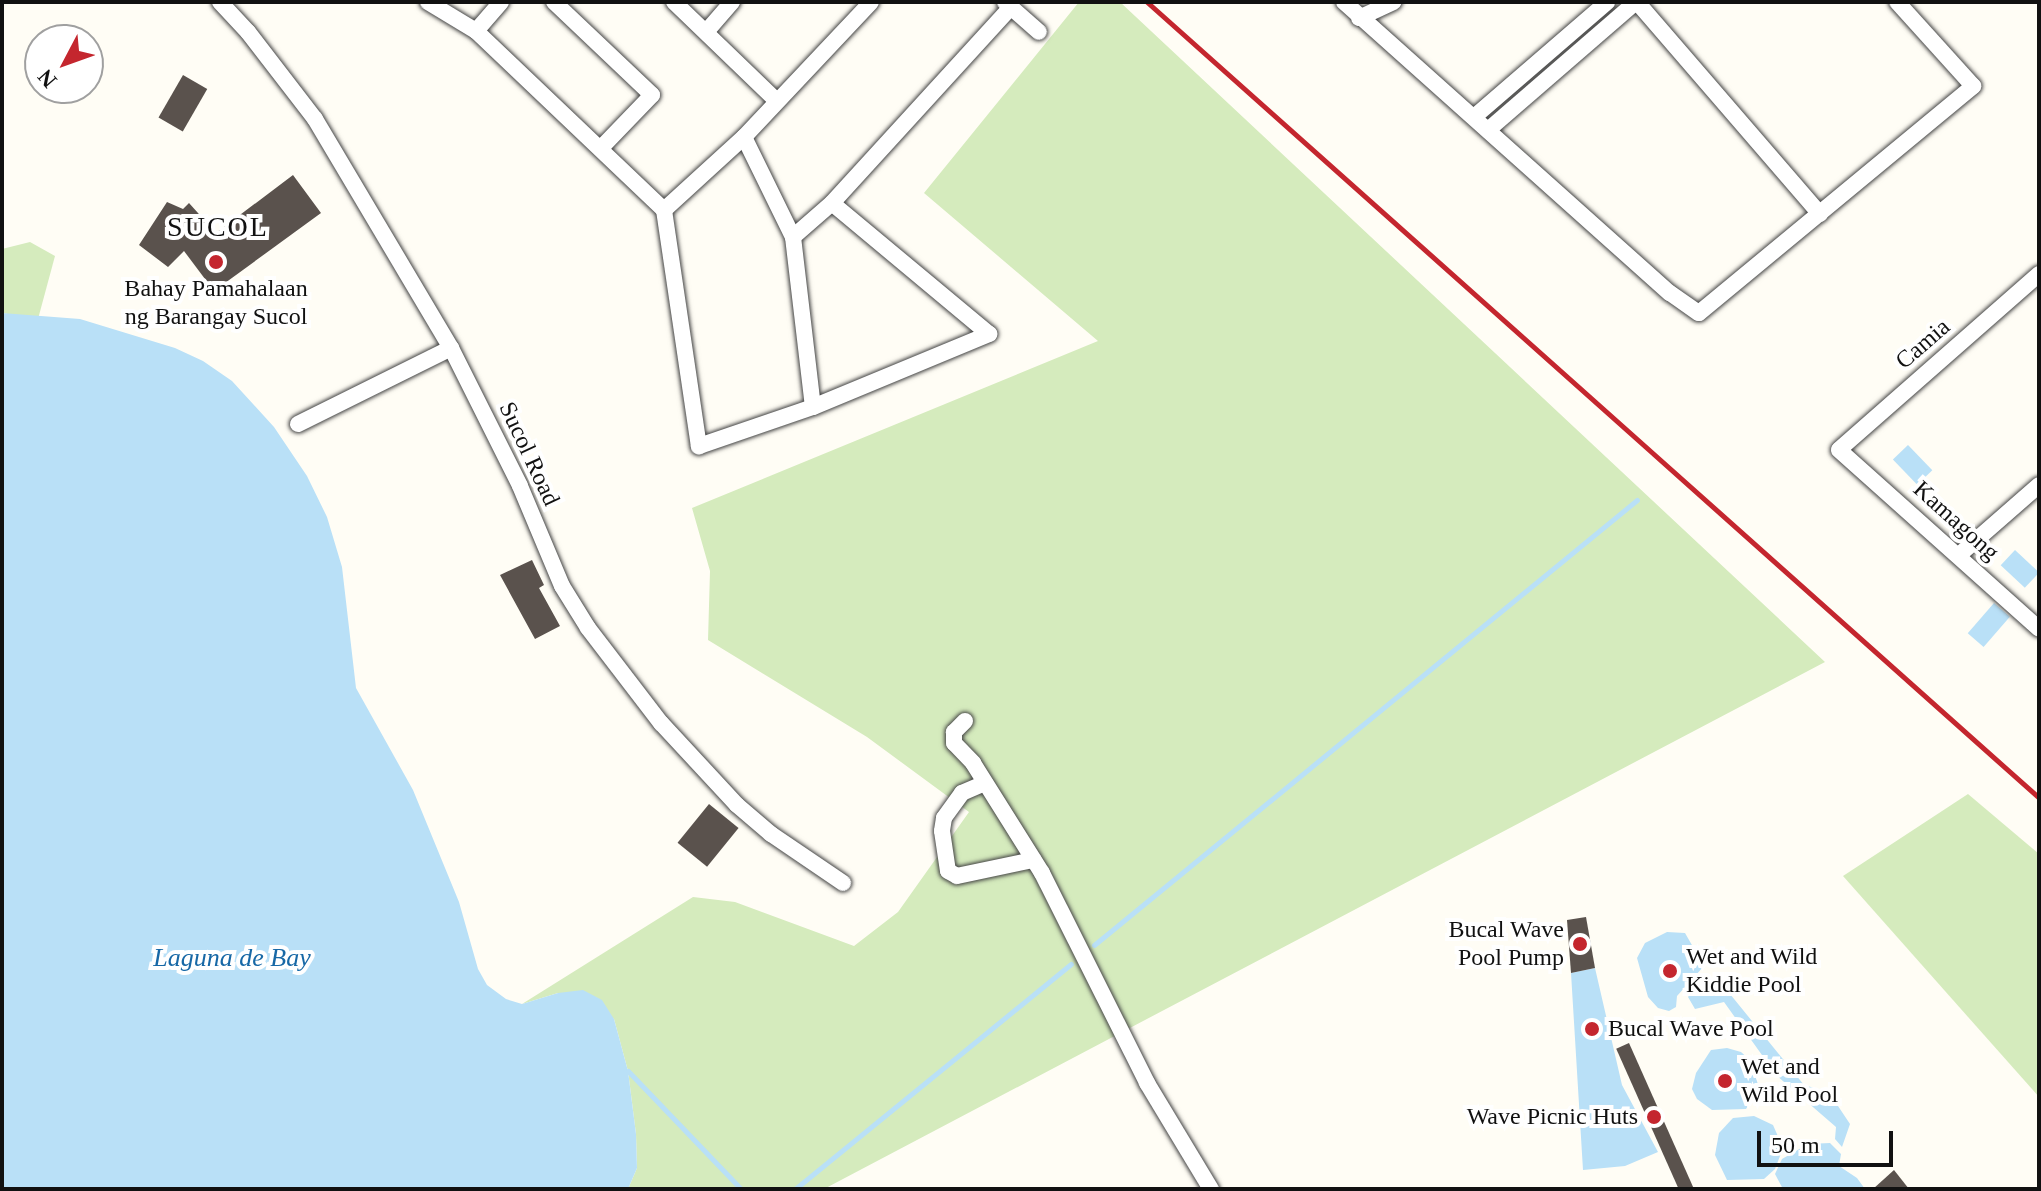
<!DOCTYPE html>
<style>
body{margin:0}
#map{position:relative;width:2041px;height:1191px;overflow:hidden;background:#fffdf5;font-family:"Times New Roman",serif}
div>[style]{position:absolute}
.green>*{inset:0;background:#d5ebbd}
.water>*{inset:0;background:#b9e0f7;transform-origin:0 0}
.stream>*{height:5px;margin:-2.5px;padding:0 2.5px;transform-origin:2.5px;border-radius:2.5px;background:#b9e0f7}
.building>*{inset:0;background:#5a524d;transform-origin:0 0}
.roads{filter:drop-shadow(0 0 2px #444) drop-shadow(0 0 2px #444)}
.street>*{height:16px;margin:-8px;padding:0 8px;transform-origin:8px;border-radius:8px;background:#fff}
.rail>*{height:5px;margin:-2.5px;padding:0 2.5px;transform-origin:2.5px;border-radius:2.5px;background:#c4262e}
.dots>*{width:22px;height:22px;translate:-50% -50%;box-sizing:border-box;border:4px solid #fff;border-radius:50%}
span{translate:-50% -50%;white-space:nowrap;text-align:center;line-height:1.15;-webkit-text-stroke:8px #fff;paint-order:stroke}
.poi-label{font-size:24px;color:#111}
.right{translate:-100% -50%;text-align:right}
.left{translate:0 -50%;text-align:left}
.street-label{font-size:24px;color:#111}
.water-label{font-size:26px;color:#1768a6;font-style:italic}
.quarter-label{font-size:28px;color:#111;letter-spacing:2px}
.frame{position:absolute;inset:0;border:4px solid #111;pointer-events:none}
.north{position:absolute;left:24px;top:24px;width:80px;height:80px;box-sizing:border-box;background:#fff;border:2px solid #a0a0a0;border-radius:50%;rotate:229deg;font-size:22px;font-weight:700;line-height:32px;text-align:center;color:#111}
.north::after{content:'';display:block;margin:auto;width:28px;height:36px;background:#c4262e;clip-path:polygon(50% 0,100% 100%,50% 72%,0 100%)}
.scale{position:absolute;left:1757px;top:1131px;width:136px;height:36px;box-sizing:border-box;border:4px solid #111;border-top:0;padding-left:10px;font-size:24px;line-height:28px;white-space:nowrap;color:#111;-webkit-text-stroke:6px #fff;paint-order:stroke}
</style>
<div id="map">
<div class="green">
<div style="clip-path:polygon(1079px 2px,1120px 2px,1825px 662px,824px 1189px,628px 1189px,637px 1168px,636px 1134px,628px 1071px,614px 1019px,558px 993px,522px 1004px,693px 897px,735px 902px,854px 946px,898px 912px,969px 812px,867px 737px,708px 640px,710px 571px,692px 508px,1098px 341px,924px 193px)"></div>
<div style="clip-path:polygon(30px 242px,55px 256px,38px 319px,2px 313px,2px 249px)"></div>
<div style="clip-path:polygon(1968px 794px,2039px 854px,2039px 1097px,1843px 876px)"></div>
</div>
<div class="water">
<div style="clip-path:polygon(2px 313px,80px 319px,175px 348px,203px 361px,232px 381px,274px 427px,307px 476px,327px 517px,342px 567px,356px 688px,413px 790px,459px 902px,478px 969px,487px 985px,506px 999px,522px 1004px,558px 993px,583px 990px,602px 1000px,614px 1019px,628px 1071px,636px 1134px,637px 1168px,628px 1189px,2px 1189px)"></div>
<div style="left:1908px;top:445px;width:35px;height:21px;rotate:46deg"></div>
<div style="left:2015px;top:550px;width:33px;height:21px;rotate:43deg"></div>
<div style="left:1994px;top:603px;width:21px;height:40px;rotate:41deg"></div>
<div style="clip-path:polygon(1667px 932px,1685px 933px,1704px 966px,1677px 996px,1676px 1007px,1669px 1011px,1658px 1008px,1648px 997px,1637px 958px,1645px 943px)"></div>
<div style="clip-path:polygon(1595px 968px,1622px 1085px,1658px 1152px,1625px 1166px,1583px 1170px,1571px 973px)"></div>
<div style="clip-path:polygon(1708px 987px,1730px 994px,1804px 1085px,1821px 1090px,1825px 1103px,1838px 1106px,1850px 1124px,1842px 1147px,1835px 1139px,1836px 1127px,1777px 1076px,1724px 1002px,1695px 1009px,1688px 997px,1693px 990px)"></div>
<div style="clip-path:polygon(1727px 1048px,1741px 1052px,1751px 1061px,1759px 1088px,1746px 1109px,1712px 1110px,1697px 1099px,1692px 1089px,1696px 1073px,1711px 1050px)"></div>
<div style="clip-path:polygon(1754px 1116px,1773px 1125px,1783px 1148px,1775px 1169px,1764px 1179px,1727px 1180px,1715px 1155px,1719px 1133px,1733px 1118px)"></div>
<div style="clip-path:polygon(1830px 1143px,1841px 1154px,1839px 1166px,1857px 1178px,1865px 1189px,1783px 1189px,1775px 1174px,1782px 1159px,1808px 1144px)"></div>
</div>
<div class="stream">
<div style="left:1094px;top:945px;width:702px;rotate:-39.34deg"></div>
<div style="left:628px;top:1071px;width:163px;rotate:46.2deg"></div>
<div style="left:795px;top:1189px;width:356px;rotate:-39.2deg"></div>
</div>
<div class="building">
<div style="left:183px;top:75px;width:28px;height:49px;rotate:30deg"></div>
<div style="clip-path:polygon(293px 175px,321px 213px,214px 291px,184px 251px,168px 267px,139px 245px,167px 202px,183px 209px,189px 203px,216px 233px)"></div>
<div style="clip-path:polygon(532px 560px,544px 585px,539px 588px,560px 626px,535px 639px,500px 575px)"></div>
<div style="left:709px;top:804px;width:38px;height:50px;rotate:39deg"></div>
<div style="clip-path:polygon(1586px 917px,1595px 968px,1571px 973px,1567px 920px)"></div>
<div style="left:1629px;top:1043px;width:159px;height:14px;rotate:66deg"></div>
<div style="clip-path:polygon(1894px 1170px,1909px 1189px,1873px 1189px)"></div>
</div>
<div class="roads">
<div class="street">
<div style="left:220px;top:2px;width:41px;rotate:47deg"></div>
<div style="left:248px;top:32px;width:110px;rotate:52.4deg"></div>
<div style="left:315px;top:119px;width:266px;rotate:59.3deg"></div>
<div style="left:451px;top:348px;width:154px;rotate:63.4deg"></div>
<div style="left:520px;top:486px;width:108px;rotate:67.2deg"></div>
<div style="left:562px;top:586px;width:49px;rotate:58.2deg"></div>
<div style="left:588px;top:628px;width:120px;rotate:52.5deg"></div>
<div style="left:661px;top:723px;width:112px;rotate:47.2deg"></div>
<div style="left:737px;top:805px;width:45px;rotate:40.5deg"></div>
<div style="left:771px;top:834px;width:87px;rotate:34.2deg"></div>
<div style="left:428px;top:2px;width:56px;rotate:31.1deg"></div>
<div style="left:476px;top:31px;width:260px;rotate:43.6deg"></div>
<div style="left:664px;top:210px;width:239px;rotate:81.6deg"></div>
<div style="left:699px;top:446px;width:120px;rotate:-18.9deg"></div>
<div style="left:813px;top:407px;width:191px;rotate:-22.5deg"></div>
<div style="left:989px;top:334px;width:204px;rotate:-140.2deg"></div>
<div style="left:554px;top:2px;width:135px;rotate:43.5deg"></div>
<div style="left:652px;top:95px;width:74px;rotate:133.9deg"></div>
<div style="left:674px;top:2px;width:143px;rotate:43.9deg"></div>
<div style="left:1005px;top:2px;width:45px;rotate:41.4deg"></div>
<div style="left:1344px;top:2px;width:437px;rotate:41.8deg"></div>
<div style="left:1670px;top:293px;width:35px;rotate:35deg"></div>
<div style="left:1699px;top:313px;width:356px;rotate:-39.6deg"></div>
<div style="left:1973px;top:86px;width:113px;rotate:-132.1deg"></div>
<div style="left:1637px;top:2px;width:280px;rotate:49.2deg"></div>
<div style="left:1359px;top:18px;width:38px;rotate:-25deg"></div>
<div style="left:476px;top:31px;width:38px;rotate:-49deg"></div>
<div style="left:706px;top:32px;width:40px;rotate:-49deg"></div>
<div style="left:1474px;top:117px;width:176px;rotate:-40.8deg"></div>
<div style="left:1488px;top:130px;width:196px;rotate:-40.9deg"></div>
<div style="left:744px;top:137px;width:111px;rotate:63.9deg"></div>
<div style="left:793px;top:237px;width:171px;rotate:83.3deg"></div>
<div style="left:664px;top:210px;width:108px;rotate:-42.4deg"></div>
<div style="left:744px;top:137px;width:185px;rotate:-46.7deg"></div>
<div style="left:793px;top:237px;width:52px;rotate:-41.1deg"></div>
<div style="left:832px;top:203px;width:265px;rotate:-47.6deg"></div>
<div style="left:2039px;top:274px;width:266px;rotate:138.7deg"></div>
<div style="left:1839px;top:450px;width:268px;rotate:41.8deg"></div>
<div style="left:298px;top:424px;width:171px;rotate:-26.4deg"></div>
<div style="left:1959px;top:555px;width:106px;rotate:-41.2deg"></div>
<div style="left:965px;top:721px;width:16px;rotate:135deg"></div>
<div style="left:954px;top:732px;width:11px;rotate:90deg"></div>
<div style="left:954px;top:743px;width:28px;rotate:46deg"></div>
<div style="left:973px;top:763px;width:130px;rotate:57.9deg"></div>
<div style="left:1042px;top:873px;width:235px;rotate:63.4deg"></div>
<div style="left:1147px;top:1083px;width:124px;rotate:58.9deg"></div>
<div style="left:985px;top:783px;width:25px;rotate:157deg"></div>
<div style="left:962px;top:793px;width:31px;rotate:126deg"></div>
<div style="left:944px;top:818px;width:13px;rotate:99deg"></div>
<div style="left:942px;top:831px;width:40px;rotate:81.5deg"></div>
<div style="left:948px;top:871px;width:10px;rotate:29deg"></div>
<div style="left:957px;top:876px;width:78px;rotate:-11.9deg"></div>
</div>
</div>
<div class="rail">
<div style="left:1147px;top:2px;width:1196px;rotate:41.74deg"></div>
</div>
<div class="dots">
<div style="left:216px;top:262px;background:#c4262e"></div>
<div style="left:1580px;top:944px;background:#c4262e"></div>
<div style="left:1670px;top:971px;background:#c4262e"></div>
<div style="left:1592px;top:1029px;background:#c4262e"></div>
<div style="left:1725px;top:1081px;background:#c4262e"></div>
<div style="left:1654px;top:1117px;background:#c4262e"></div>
</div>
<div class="poi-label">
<span style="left:216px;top:303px">Bahay Pamahalaan<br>ng Barangay Sucol</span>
<span class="right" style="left:1564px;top:944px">Bucal Wave<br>Pool Pump</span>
<span class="left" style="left:1686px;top:971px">Wet and Wild<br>Kiddie Pool</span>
<span class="left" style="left:1608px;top:1029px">Bucal Wave Pool</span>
<span class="left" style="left:1741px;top:1081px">Wet and<br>Wild Pool</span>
<span class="right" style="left:1638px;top:1117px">Wave Picnic Huts</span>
</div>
<div class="street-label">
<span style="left:1923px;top:344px;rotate:-41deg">Camia</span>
<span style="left:529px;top:454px;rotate:65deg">Sucol Road</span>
<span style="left:1956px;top:521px;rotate:42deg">Kamagong</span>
</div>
<div class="water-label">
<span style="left:232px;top:958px">Laguna de Bay</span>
</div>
<div class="quarter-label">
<span style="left:218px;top:227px">SUCOL</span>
</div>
<div class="frame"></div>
<div class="north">N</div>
<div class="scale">50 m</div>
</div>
